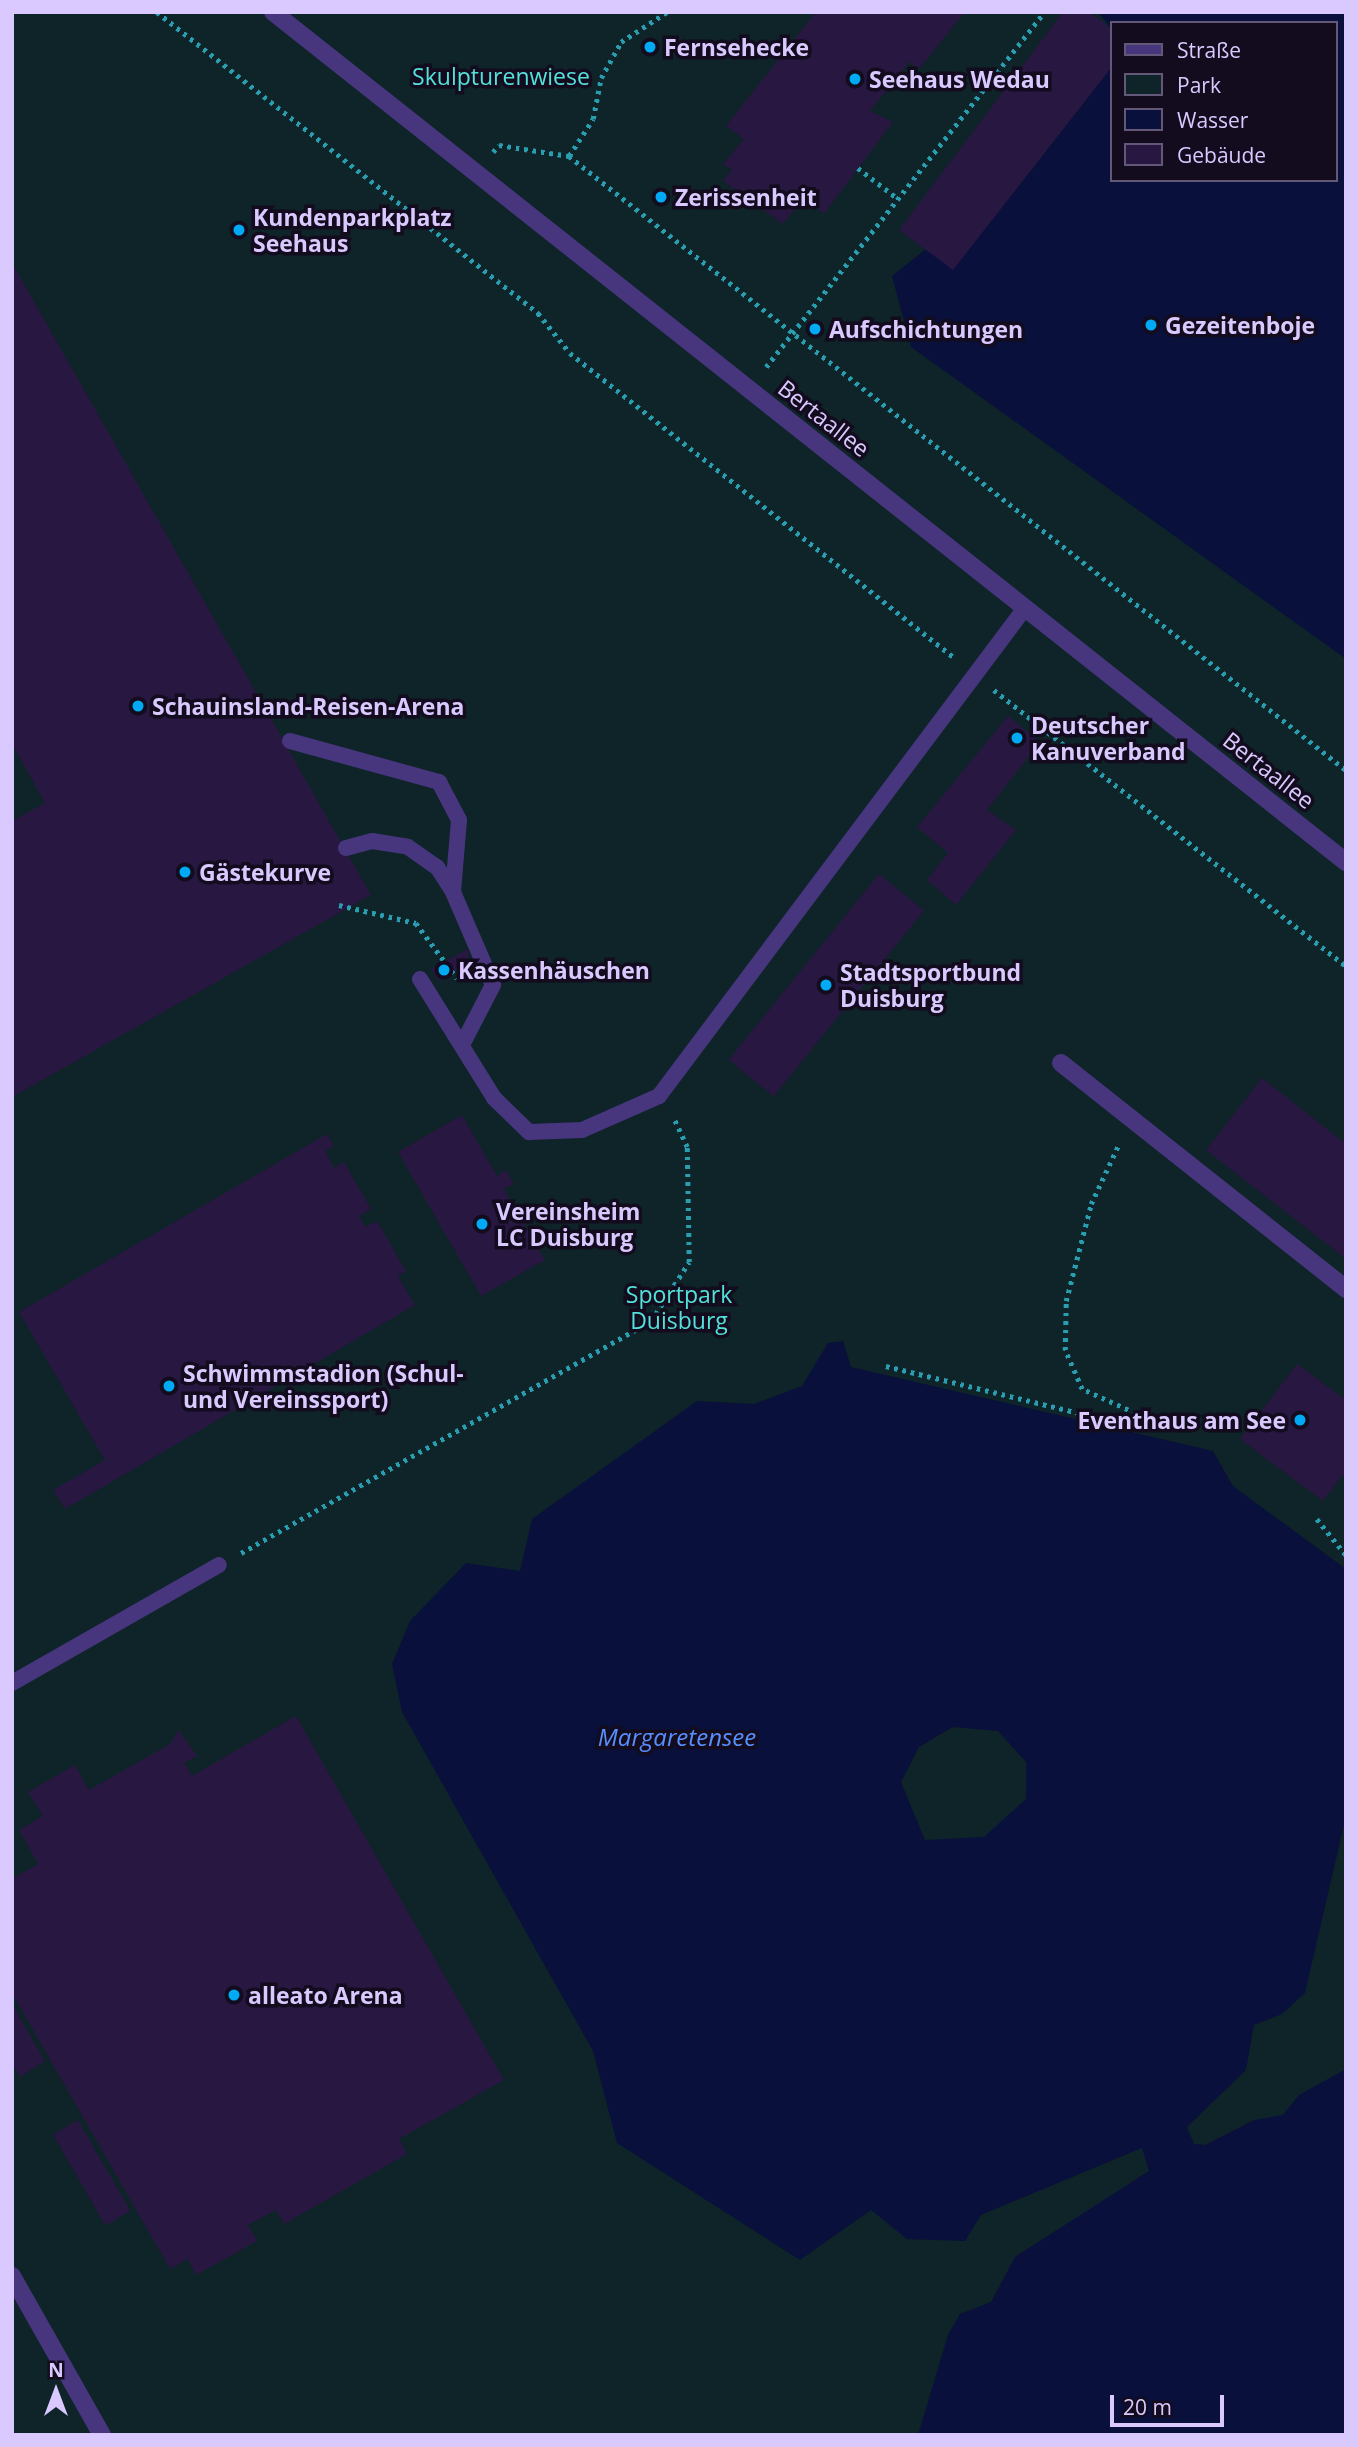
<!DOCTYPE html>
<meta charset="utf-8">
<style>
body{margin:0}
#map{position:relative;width:1358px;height:2447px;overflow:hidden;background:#130c1e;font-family:"Open Sans",sans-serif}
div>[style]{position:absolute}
.green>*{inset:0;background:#0e2428}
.water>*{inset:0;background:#08103b}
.building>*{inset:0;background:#281740;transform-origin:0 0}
.path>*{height:4.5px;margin-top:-2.25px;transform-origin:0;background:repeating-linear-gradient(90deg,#2a9eb1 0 3.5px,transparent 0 8.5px)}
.service>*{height:16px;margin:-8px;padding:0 8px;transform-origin:8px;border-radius:8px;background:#47357e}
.pedestrian>*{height:18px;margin:-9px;padding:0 9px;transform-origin:9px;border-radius:9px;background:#47357e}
.minor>*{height:18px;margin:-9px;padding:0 9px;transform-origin:9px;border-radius:9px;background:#47357e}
.dots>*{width:19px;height:19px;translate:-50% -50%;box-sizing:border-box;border:4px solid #130c1e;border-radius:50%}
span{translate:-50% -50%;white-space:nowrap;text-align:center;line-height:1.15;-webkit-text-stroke:7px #130c1e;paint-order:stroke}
.poi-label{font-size:23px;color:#dac9ff;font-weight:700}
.left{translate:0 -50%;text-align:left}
.right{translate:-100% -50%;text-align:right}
.park-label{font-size:23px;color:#53e1da}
.street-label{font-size:23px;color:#dac9ff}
.water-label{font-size:24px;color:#578fff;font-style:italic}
.frame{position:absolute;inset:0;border:14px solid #dac9ff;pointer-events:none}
.legend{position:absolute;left:1110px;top:21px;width:228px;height:161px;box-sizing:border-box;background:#130c1e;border:2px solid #635878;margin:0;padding:9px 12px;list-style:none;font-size:21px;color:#dac9ff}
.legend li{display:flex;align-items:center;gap:14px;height:35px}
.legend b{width:35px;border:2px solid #635878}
.north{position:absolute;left:21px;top:2356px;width:70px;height:70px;-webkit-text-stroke:5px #130c1e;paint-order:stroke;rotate:0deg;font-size:19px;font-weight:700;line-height:28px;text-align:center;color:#dac9ff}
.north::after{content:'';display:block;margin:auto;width:24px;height:32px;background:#dac9ff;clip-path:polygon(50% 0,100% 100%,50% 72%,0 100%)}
.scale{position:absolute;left:1110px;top:2395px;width:114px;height:32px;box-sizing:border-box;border:4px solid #dac9ff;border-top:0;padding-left:9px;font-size:21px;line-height:24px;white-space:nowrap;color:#dac9ff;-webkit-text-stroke:5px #130c1e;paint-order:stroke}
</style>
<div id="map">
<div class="green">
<div style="clip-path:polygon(evenodd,12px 12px,1346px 12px,1346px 2435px,12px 2435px,12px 12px,1111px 23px,1335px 23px,1335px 180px,1111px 180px,1111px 23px)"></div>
</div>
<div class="water">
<div style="clip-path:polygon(1098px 12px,1346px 12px,1346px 659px,911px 347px,892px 276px,926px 249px,953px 269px,1111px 68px,1111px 180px,1335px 180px,1335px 23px,1111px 23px,1111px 28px)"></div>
<div style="clip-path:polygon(evenodd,843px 1341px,851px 1367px,1213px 1451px,1233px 1486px,1346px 1569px,1346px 1816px,1305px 1993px,1282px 2014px,1254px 2025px,1246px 2070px,1187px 2127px,1194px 2144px,1205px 2145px,1254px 2120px,1283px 2115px,1299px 2095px,1346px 2069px,1346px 2435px,918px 2435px,948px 2335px,960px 2314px,991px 2302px,1015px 2257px,1149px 2171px,1142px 2148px,981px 2215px,965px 2241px,907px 2239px,871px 2210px,800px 2260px,617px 2143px,593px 2051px,402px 1712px,392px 1664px,410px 1621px,466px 1563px,520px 1571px,532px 1519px,697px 1401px,754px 1404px,802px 1386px,828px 1343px,843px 1341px,953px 1727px,998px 1731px,1026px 1762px,1026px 1799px,984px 1837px,925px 1840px,901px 1782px,919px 1747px,953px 1727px)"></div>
</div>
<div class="building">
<div style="clip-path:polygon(816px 12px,965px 12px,919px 69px,909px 62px,870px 111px,893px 122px,824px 214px,804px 197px,783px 224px,723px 181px,732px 170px,723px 164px,744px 139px,726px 126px)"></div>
<div style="clip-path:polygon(1063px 12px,1089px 12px,1111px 28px,1111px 68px,953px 270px,899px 230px)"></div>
<div style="clip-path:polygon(12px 263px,371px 895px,12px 1097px,12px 821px,45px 803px,12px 744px)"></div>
<div style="clip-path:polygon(1008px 716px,1040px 742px,987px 810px,1016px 830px,956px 905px,927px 880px,948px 853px,917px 827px)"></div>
<div style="left:879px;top:874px;width:58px;height:239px;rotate:39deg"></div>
<div style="clip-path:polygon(467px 949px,470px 965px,438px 981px,431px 969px)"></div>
<div style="clip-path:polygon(1262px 1078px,1346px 1144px,1346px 1259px,1206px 1150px)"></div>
<div style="clip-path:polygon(462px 1115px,497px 1176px,506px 1170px,514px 1184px,504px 1189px,545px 1260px,481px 1296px,398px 1152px)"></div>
<div style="clip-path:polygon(327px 1134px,334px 1146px,325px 1151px,334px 1168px,344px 1162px,371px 1209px,359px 1216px,365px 1227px,377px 1221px,406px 1271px,398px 1276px,415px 1305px,65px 1509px,53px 1490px,105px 1460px,19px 1312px)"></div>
<div style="clip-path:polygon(1297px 1364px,1346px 1400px,1346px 1471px,1323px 1501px,1240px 1439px)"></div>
<div style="clip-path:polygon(296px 1716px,504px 2080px,399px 2139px,407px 2154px,284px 2224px,276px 2210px,248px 2225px,257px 2241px,196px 2275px,188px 2259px,170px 2269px,12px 1993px,12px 1879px,38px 1864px,19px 1830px,43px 1816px,28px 1792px,75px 1765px,89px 1790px,170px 1744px,179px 1730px,197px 1756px,184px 1763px,192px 1776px)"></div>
<div style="clip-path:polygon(12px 2004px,45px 2061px,20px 2077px,12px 2064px)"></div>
<div style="left:78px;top:2120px;width:105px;height:29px;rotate:60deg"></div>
</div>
<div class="path">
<div style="left:157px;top:12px;width:486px;rotate:38.3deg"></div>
<div style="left:538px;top:313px;width:51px;rotate:51.3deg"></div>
<div style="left:570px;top:353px;width:491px;rotate:38.4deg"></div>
<div style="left:493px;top:152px;width:9px;rotate:-49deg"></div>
<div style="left:499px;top:145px;width:71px;rotate:8.9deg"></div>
<div style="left:569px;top:156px;width:44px;rotate:-57deg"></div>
<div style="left:593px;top:119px;width:42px;rotate:-79deg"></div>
<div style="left:601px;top:78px;width:41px;rotate:-60.9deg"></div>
<div style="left:621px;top:42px;width:55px;rotate:-33.1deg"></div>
<div style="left:569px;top:156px;width:990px;rotate:38.32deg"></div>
<div style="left:858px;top:168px;width:49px;rotate:37.6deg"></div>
<div style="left:766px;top:367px;width:451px;rotate:-51.9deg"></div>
<div style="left:994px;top:690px;width:447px;rotate:38.1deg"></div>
<div style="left:339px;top:905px;width:79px;rotate:13.2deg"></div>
<div style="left:416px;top:923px;width:69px;rotate:53.3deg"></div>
<div style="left:886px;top:1366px;width:237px;rotate:13.7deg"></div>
<div style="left:1116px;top:1422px;width:43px;rotate:2.7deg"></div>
<div style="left:1159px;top:1424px;width:85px;rotate:-155.6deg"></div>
<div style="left:1082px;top:1389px;width:43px;rotate:-113.6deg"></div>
<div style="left:1065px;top:1350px;width:49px;rotate:-88.8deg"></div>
<div style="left:1066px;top:1301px;width:100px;rotate:-75.5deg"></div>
<div style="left:1091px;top:1204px;width:66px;rotate:-65deg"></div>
<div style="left:1317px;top:1519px;width:46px;rotate:51.1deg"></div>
<div style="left:241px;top:1553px;width:471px;rotate:-29.5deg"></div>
<div style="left:651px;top:1321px;width:70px;rotate:-57.2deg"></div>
<div style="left:689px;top:1262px;width:115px;rotate:-91deg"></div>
<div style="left:687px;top:1147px;width:31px;rotate:-115deg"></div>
</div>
<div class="service">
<div style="left:290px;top:741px;width:155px;rotate:15.4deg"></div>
<div style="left:439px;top:782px;width:43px;rotate:62.2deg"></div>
<div style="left:459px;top:820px;width:72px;rotate:94.8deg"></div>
<div style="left:346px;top:848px;width:27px;rotate:-15deg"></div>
<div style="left:372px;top:841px;width:36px;rotate:9deg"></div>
<div style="left:408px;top:847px;width:35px;rotate:35deg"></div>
<div style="left:437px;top:867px;width:30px;rotate:57deg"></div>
<div style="left:453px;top:892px;width:101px;rotate:66.7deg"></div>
<div style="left:493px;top:985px;width:68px;rotate:117.3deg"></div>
<div style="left:420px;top:979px;width:140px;rotate:58.1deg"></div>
<div style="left:494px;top:1098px;width:49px;rotate:44.2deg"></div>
<div style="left:529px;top:1132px;width:53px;rotate:-2.2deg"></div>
<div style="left:582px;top:1130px;width:84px;rotate:-23.8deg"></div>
<div style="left:659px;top:1096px;width:610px;rotate:-53.13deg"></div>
<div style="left:12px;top:1683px;width:238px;rotate:-29.7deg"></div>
</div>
<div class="pedestrian">
<div style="left:1061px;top:1063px;width:364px;rotate:38.4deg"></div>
</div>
<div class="minor">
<div style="left:273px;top:12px;width:1369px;rotate:38.39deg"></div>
<div style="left:12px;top:2276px;width:183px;rotate:60.5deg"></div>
</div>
<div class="dots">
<div style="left:650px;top:47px;background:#00a9f4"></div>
<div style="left:855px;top:79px;background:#00a9f4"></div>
<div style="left:661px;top:197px;background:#00a9f4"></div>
<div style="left:239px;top:230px;background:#00a9f4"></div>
<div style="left:1151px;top:325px;background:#00a9f4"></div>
<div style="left:815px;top:329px;background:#00a9f4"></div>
<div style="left:138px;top:706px;background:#00a9f4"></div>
<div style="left:1017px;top:738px;background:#00a9f4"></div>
<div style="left:185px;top:872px;background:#00a9f4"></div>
<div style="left:444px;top:970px;background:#00a9f4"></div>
<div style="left:826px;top:985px;background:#00a9f4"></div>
<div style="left:482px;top:1224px;background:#00a9f4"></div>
<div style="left:169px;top:1386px;background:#00a9f4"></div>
<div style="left:1300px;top:1420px;background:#00a9f4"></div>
<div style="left:234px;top:1995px;background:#00a9f4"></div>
</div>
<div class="poi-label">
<span class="left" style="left:664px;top:47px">Fernsehecke</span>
<span class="left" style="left:869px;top:79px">Seehaus Wedau</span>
<span class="left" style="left:675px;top:197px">Zerissenheit</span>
<span class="left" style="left:253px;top:230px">Kundenparkplatz<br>Seehaus</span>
<span class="left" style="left:1165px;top:325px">Gezeitenboje</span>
<span class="left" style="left:829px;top:329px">Aufschichtungen</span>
<span class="left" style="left:152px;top:706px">Schauinsland-Reisen-Arena</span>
<span class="left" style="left:1031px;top:738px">Deutscher<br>Kanuverband</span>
<span class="left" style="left:199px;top:872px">Gästekurve</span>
<span class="left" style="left:458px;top:970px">Kassenhäuschen</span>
<span class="left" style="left:840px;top:985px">Stadtsportbund<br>Duisburg</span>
<span class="left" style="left:496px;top:1224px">Vereinsheim<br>LC Duisburg</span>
<span class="left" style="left:183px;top:1386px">Schwimmstadion (Schul-<br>und Vereinssport)</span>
<span class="right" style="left:1286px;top:1420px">Eventhaus am See</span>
<span class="left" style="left:248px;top:1995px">alleato Arena</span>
</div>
<div class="park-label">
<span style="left:501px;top:76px">Skulpturenwiese</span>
<span style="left:679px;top:1307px">Sportpark<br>Duisburg</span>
</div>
<div class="street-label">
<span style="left:824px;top:418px;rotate:38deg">Bertaallee</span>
<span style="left:1269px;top:770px;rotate:38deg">Bertaallee</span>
</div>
<div class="water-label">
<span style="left:677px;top:1737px">Margaretensee</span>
</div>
<div class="frame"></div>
<ul class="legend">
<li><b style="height:9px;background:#47357e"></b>Straße</li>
<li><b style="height:19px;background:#0e2428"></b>Park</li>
<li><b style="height:19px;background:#08103b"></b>Wasser</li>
<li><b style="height:19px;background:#281740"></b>Gebäude</li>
</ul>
<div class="north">N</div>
<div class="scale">20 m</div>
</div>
